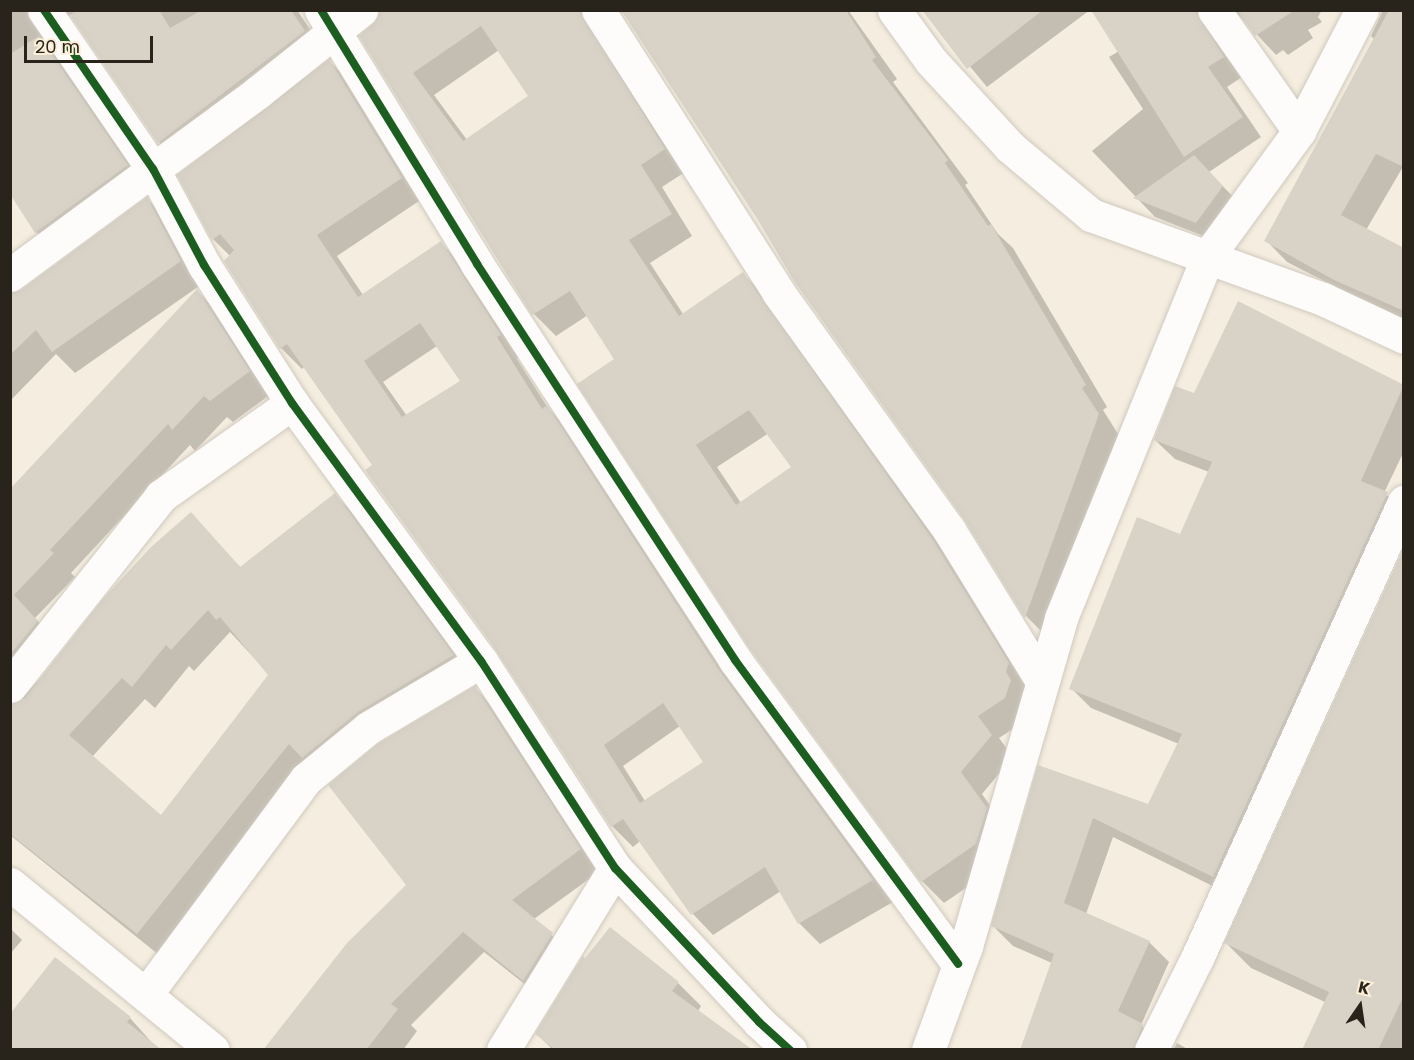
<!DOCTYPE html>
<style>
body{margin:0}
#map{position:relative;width:1414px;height:1060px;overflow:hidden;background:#f5eddf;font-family:Poppins,sans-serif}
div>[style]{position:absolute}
.shadow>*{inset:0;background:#0003}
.building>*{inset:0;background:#d8d2c7}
.roads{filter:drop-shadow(0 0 2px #cfc9bf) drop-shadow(0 0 2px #cfc9bf)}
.street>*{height:33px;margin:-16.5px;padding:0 16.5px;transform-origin:16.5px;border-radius:16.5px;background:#fefcfa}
.cycleway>*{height:8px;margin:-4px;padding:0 4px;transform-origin:4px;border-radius:4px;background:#1b5e20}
span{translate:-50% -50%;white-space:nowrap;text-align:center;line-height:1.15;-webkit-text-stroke:4.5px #fdefd7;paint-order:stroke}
.frame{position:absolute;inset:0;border:12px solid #29241b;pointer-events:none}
.north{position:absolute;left:1330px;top:976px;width:60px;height:60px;-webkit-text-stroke:4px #fdefd7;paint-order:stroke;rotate:13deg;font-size:16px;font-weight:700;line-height:24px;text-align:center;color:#29241b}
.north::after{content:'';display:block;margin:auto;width:21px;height:27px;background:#29241b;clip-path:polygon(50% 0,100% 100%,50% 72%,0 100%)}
.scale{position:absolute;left:24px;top:36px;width:129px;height:27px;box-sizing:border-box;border:3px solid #29241b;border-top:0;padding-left:8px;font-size:18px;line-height:21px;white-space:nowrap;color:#29241b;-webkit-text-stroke:4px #fdefd7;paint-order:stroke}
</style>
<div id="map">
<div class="shadow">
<div style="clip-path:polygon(10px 10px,297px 10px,326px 53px,181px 164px,159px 142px,72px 15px,56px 16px,149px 188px,58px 254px,36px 232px,10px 191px)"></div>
<div style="clip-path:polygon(evenodd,386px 10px,848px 10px,897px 79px,893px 82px,968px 183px,965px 185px,998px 234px,1013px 248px,1107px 407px,1103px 410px,1120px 437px,1048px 638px,1027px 617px,966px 518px,760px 220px,626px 15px,621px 12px,603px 23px,685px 172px,662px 187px,692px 236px,650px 263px,683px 314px,742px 273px,764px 295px,955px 564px,1030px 686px,1027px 720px,999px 738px,1013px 757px,982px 794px,1008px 831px,998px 866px,944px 903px,922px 881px,588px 315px,556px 336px,534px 314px,361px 36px,386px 10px,499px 50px,531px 96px,467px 140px,434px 95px,499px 50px,386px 10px,769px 433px,794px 467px,741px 503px,717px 467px,769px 433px)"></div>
<div style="clip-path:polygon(923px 10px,1090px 10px,987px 87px)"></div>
<div style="clip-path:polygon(1093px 10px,1231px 10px,1242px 77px,1227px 87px,1261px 137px,1209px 172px,1242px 206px,1216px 241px,1155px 217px,1092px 151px,1143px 109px,1109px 57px,1119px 51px)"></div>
<div style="clip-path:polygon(1234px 10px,1322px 10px,1318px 17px,1322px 22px,1308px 30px,1313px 38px,1288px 55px,1283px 50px,1276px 55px)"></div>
<div style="clip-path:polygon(1383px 10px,1404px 10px,1404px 165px,1366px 230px,1404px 250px,1404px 322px,1287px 262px,1266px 240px,1375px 40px,1371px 36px)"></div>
<div style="clip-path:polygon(evenodd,329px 61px,350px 82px,422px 199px,337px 256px,363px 295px,441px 243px,461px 264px,520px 356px,517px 359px,548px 408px,567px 428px,893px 902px,820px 944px,799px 923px,781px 891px,713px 935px,693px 914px,640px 841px,633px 847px,612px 826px,374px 465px,305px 366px,302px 369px,281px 348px,230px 256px,213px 239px,329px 61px,437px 346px,462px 381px,407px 416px,383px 382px,437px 346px,329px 61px,680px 726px,705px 762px,645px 801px,623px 766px,680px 726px)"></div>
<div style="clip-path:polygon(147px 199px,169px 221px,202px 284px,75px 373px,56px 354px,10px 401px,10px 295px,22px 291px)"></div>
<div style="clip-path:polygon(evenodd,197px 291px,219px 313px,271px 394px,233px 422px,227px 417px,195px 451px,190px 445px,71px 573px,75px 577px,35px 618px,59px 644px,17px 697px,15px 706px,191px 514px,241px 568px,335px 495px,357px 517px,475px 678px,381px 734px,325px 779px,159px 955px,10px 835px,10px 490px,197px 291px,230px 632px,270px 675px,161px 817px,92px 757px,145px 699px,155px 708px,189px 666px,194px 671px,230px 632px)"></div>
<div style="clip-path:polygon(1238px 303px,1404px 387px,1404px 451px,1384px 493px,1404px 510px,1233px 896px,1113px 837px,1086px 914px,1149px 942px,1169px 962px,1141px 1025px,1162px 1045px,1160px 1050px,1026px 1050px,1052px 963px,1013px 946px,993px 926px,1039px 767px,1148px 806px,1179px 744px,1091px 708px,1071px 688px,1181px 536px,1209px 472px,1175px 459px,1155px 440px,1195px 395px)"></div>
<div style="clip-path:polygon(1404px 551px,1404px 1050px,1303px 1050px,1325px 1002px,1251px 968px,1226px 943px)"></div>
<div style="clip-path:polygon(475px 688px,495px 709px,600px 871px,534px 919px,573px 955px,545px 1000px,484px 952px,411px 1025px,417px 1031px,403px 1050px,276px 1050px,408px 885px)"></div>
<div style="clip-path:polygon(10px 928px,22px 940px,10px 954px)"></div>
<div style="clip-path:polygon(55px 960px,130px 1018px,155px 1046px,16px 1050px)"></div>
<div style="clip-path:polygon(678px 983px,701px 1006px,698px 1011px,750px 1050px,553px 1050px,537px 1034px)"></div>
<div style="clip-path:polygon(1177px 1043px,1189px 1050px,1173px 1050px)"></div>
</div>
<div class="building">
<div style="clip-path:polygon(77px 10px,159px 10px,170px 28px,202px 10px,291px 10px,305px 31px,158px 143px,70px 15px)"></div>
<div style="clip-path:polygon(evenodd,579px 10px,665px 149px,641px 165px,672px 214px,629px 240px,679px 316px,743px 272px,933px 540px,1009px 663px,1006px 672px,1011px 680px,1005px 698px,978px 716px,992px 735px,961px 772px,987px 808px,976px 844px,921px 882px,750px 649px,577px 384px,614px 359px,570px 291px,532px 315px,359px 36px,373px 24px,380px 10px,579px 10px,481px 26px,528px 96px,463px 141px,413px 73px,481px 26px,579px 10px,749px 410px,791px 467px,736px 505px,696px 445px,749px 410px)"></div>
<div style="clip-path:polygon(621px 10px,846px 10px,876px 57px,872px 60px,948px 160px,945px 163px,988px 226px,991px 224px,1086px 385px,1082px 388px,1099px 414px,1025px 618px,964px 519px,794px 281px,758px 220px)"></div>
<div style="clip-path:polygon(922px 10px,1043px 10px,967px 69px)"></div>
<div style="clip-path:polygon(1091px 10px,1195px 10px,1224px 57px,1208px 67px,1243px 117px,1184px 157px)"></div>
<div style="clip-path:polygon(1237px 10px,1295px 10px,1255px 36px)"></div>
<div style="clip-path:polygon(1389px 10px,1404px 10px,1404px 167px,1376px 154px,1341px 215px,1404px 248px,1404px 311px,1334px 280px,1264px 241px)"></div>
<div style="clip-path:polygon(39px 36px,128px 165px,35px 233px,10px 194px,10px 54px)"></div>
<div style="clip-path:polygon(evenodd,329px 59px,402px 178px,317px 235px,358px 297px,441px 241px,501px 335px,497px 337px,542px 409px,547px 405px,719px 670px,873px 880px,798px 924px,765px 867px,691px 915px,623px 819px,611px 827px,497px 651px,365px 470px,372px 465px,287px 344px,280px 349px,224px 261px,234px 250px,220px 234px,212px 240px,177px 175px,329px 59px,420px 323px,460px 381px,402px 417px,364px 361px,420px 323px,329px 59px,663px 703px,703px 762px,640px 803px,604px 745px,663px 703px)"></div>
<div style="clip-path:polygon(1194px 155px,1223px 186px,1196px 223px,1133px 198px)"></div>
<div style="clip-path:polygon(147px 197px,181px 261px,52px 352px,36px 330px,10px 355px,10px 293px,21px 290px)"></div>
<div style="clip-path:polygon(197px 289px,250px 371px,210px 401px,204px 396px,172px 430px,168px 424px,50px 550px,54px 553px,14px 595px,38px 621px,10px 655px,10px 489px)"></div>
<div style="clip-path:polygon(1238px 301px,1404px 385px,1361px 481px,1388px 492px,1213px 877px,1093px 818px,1064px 903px,1150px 941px,1118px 1011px,1143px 1024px,1133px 1050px,1020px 1050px,1054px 954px,991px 926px,1038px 765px,1148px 804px,1182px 734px,1069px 689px,1137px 517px,1180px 534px,1212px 462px,1154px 440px,1175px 386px,1194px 393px)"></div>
<div style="clip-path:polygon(evenodd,335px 493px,454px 655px,358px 712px,302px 758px,289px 744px,137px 934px,10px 834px,10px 704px,25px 698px,103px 599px,151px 547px,191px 512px,240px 567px,335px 493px,208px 610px,216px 620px,220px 617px,268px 675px,161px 815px,69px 735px,122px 678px,132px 687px,166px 645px,171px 650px,208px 610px)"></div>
<div style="clip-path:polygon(1404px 548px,1404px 995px,1378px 1050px,1302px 1050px,1329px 992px,1224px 943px)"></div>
<div style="clip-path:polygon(475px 686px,581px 849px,512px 900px,553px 933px,523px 981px,463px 932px,391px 1004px,398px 1009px,366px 1050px,263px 1050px,347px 943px,406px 885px,328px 785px,379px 743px)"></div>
<div style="clip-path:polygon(610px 927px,679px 982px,672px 991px,753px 1050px,555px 1050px,535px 1034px,583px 956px,585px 958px)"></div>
<div style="clip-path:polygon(55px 957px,131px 1017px,127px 1022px,162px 1050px,10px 1050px,10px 1014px)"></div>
</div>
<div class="roads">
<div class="street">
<div style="left:44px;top:10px;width:193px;rotate:55.6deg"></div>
<div style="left:153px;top:169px;width:109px;rotate:62deg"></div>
<div style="left:204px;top:265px;width:164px;rotate:57.5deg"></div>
<div style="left:292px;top:403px;width:320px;rotate:53.8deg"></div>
<div style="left:481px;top:661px;width:247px;rotate:57.1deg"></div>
<div style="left:615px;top:868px;width:211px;rotate:46.9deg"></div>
<div style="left:759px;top:1022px;width:42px;rotate:42.1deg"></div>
<div style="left:321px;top:10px;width:298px;rotate:58.4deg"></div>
<div style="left:477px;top:264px;width:473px;rotate:56.9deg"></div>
<div style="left:735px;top:660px;width:377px;rotate:53.7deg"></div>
<div style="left:598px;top:10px;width:335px;rotate:57.4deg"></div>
<div style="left:778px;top:292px;width:293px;rotate:54.3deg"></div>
<div style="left:949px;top:530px;width:177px;rotate:58.4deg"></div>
<div style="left:894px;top:10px;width:63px;rotate:54deg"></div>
<div style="left:931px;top:61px;width:117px;rotate:47.4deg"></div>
<div style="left:1010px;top:147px;width:106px;rotate:40deg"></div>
<div style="left:1091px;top:215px;width:247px;rotate:19.9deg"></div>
<div style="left:1323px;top:299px;width:89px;rotate:25.1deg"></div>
<div style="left:1214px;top:10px;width:148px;rotate:54.9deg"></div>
<div style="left:10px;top:275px;width:308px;rotate:-36.4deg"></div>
<div style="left:258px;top:92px;width:132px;rotate:-38.5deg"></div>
<div style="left:10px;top:686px;width:243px;rotate:-51.5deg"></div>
<div style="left:161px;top:496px;width:161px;rotate:-35.4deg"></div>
<div style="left:10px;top:884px;width:262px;rotate:39.3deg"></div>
<div style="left:147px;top:993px;width:267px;rotate:-53.4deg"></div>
<div style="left:306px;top:779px;width:80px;rotate:-39.4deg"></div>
<div style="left:368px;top:728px;width:131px;rotate:-30.7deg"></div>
<div style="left:503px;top:1050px;width:214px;rotate:-58.4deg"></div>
<div style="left:928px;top:1050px;width:111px;rotate:-69.9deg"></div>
<div style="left:966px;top:946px;width:341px;rotate:-73.8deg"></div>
<div style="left:1061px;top:618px;width:391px;rotate:-67.9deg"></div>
<div style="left:1208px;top:256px;width:155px;rotate:-53.9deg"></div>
<div style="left:1299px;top:131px;width:136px;rotate:-62.5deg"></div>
<div style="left:1151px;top:1050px;width:105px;rotate:-63.4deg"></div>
<div style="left:1198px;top:956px;width:499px;rotate:-65.6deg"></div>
</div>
</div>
<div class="cycleway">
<div style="left:44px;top:10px;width:193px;rotate:55.6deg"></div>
<div style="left:153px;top:169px;width:109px;rotate:62deg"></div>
<div style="left:204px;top:265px;width:164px;rotate:57.5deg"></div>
<div style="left:292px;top:403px;width:320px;rotate:53.8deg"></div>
<div style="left:481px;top:661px;width:247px;rotate:57.1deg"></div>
<div style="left:615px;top:868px;width:211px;rotate:46.9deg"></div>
<div style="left:759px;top:1022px;width:42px;rotate:42.1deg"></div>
<div style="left:321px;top:10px;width:298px;rotate:58.4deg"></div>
<div style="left:477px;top:264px;width:473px;rotate:56.9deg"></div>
<div style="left:735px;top:660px;width:377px;rotate:53.7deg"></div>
</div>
<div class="frame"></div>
<div class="north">K</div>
<div class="scale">20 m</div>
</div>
